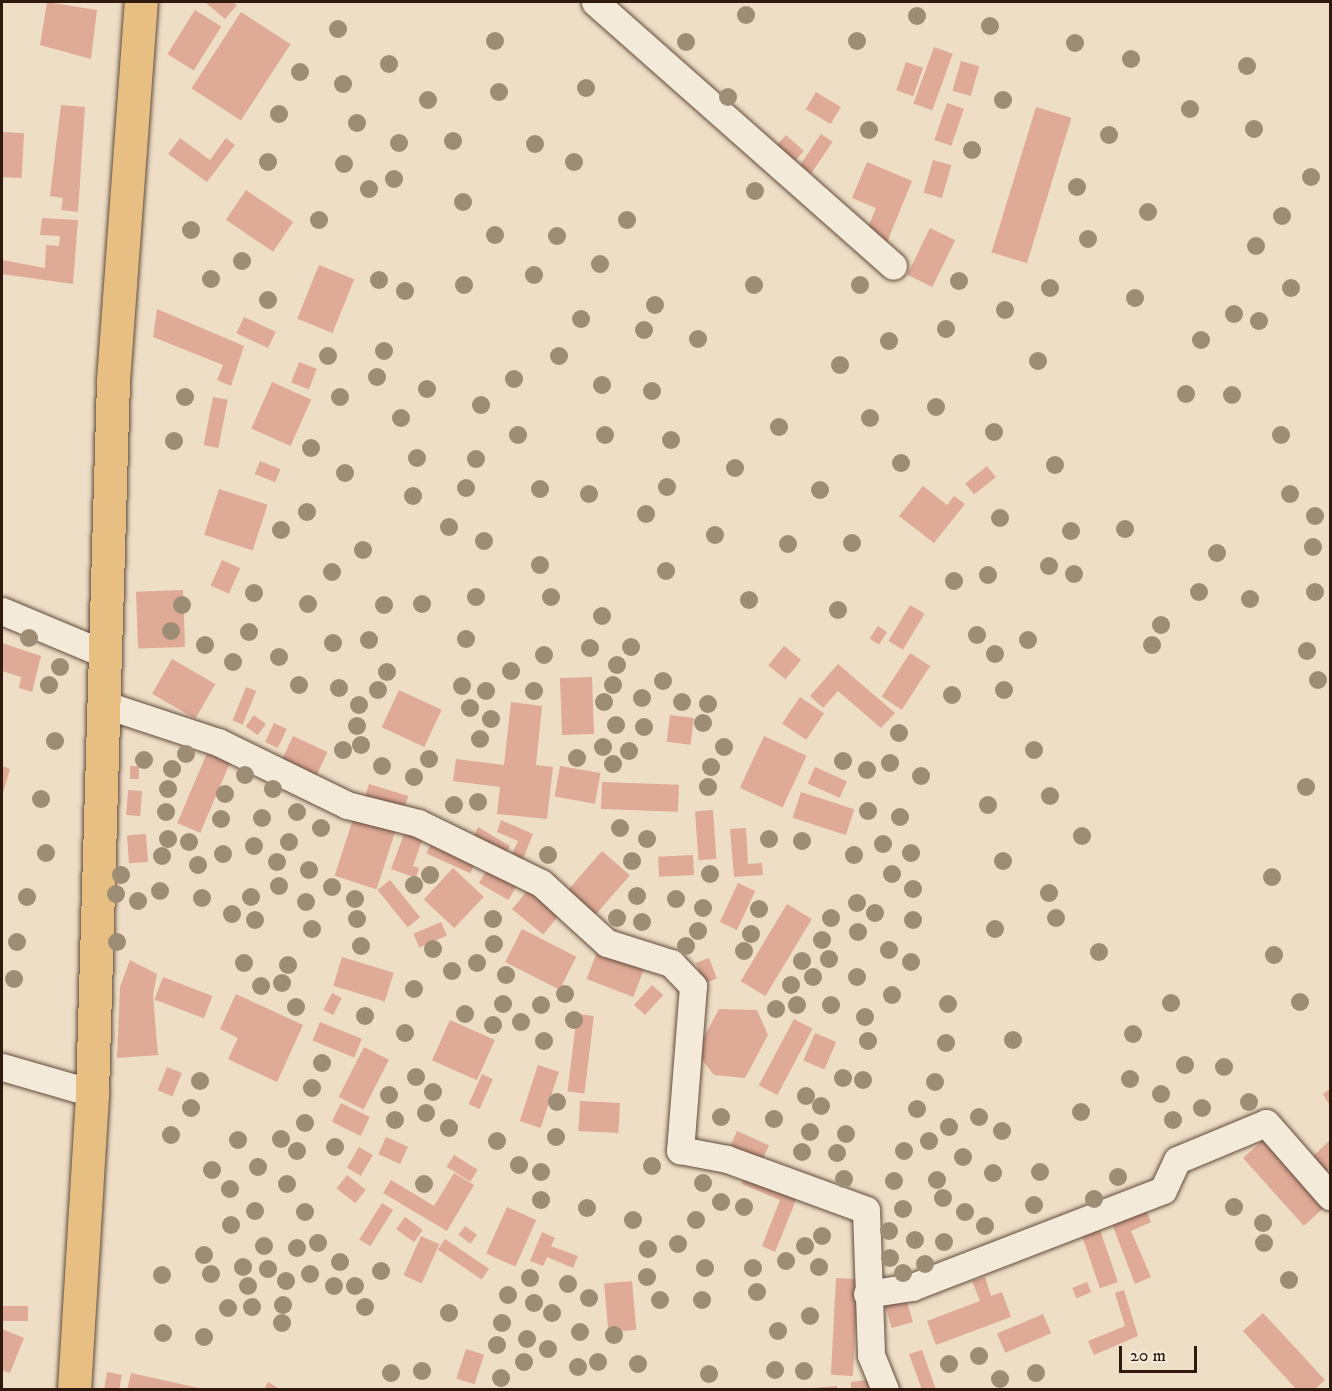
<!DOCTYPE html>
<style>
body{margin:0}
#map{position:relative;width:1332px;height:1391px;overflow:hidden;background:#eedec5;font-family:"IM FELL DW Pica",serif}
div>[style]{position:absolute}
.building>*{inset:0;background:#dfaa96;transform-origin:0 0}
.roads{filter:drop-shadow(0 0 2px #604a3b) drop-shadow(0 0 2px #604a3b)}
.minor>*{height:27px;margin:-13.5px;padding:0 13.5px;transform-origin:13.5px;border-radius:13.5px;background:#f4ead9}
.major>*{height:33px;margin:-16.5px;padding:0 16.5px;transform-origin:16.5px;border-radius:16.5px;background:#e7bf82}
.trees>*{width:18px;height:18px;margin:-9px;border-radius:50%;background:#9d8d75}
span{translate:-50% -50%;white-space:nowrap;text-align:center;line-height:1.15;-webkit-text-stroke:5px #f4ead9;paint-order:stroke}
.frame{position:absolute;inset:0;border:3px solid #30190d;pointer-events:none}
.scale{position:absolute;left:1119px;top:1346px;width:78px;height:27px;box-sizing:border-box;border:3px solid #30190d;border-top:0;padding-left:8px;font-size:18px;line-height:21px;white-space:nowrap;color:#30190d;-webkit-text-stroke:4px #f4ead9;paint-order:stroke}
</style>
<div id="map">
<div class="building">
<div style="clip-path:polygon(47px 2px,97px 10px,91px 59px,40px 45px)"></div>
<div style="clip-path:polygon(205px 2px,233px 2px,237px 5px,225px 19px)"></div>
<div style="left:195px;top:10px;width:31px;height:52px;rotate:32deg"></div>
<div style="left:241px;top:12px;width:59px;height:91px;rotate:33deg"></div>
<div style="left:934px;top:47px;width:20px;height:60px;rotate:20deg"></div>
<div style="left:961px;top:61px;width:19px;height:31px;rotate:16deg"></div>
<div style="left:906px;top:62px;width:18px;height:30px;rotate:19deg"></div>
<div style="left:816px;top:92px;width:29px;height:20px;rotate:31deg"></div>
<div style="left:947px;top:103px;width:18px;height:39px;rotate:19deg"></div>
<div style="clip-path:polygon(61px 105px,85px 107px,78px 212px,61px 210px,63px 198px,50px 196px)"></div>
<div style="left:1036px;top:107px;width:37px;height:152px;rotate:17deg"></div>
<div style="left:2px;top:132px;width:22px;height:45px;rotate:3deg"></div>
<div style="left:821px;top:134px;width:14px;height:38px;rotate:34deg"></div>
<div style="left:786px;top:135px;width:24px;height:24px;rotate:42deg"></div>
<div style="clip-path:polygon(180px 138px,210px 160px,226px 138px,235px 145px,207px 182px,168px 154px)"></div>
<div style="left:933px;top:160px;width:19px;height:34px;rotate:16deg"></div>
<div style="clip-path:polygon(867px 162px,912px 181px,885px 247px,863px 239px,876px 208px,852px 198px)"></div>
<div style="left:246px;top:190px;width:57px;height:36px;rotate:34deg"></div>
<div style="clip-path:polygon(42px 218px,78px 220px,73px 284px,2px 274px,2px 260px,45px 268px,46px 245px,59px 246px,60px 236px,40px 235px)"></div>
<div style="left:930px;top:228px;width:28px;height:52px;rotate:26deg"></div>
<div style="left:319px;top:265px;width:38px;height:58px;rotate:22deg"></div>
<div style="clip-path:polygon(157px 309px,244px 346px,231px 386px,217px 380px,223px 365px,153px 337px)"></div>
<div style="left:244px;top:317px;width:35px;height:18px;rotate:25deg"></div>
<div style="left:299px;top:362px;width:19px;height:22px;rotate:21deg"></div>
<div style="left:272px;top:382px;width:43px;height:51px;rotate:24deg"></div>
<div style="left:213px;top:397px;width:15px;height:49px;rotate:11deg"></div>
<div style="left:260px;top:461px;width:22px;height:14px;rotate:22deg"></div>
<div style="left:987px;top:466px;width:14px;height:28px;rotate:51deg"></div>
<div style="clip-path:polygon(923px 486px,947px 505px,954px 496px,965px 504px,934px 543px,899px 516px)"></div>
<div style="left:219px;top:489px;width:51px;height:48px;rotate:18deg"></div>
<div style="left:222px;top:560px;width:20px;height:28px;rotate:24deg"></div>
<div style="left:183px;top:590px;width:57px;height:47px;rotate:88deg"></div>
<div style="left:910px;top:605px;width:17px;height:42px;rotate:31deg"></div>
<div style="left:878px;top:626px;width:11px;height:15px;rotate:34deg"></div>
<div style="clip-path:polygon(2px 643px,41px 656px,32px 692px,19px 688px,21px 677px,2px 671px)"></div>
<div style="left:784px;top:646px;width:22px;height:25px;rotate:39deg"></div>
<div style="left:910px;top:653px;width:24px;height:52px;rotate:33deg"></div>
<div style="left:172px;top:659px;width:50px;height:40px;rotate:30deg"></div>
<div style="clip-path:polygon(838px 664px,895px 713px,881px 728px,838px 691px,823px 708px,810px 696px)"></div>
<div style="left:592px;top:677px;width:57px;height:32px;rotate:88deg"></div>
<div style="left:246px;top:687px;width:11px;height:36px;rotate:22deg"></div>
<div style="left:399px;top:690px;width:47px;height:41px;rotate:25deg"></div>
<div style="left:800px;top:697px;width:29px;height:32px;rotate:34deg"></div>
<div style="clip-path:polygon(511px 702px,542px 706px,536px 765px,553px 767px,547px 819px,497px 814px,500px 787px,453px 781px,456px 759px,504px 765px)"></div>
<div style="left:254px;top:715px;width:15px;height:14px;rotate:37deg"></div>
<div style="left:670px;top:715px;width:24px;height:27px;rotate:7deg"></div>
<div style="left:274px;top:723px;width:14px;height:21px;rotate:25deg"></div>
<div style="left:293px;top:736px;width:38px;height:27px;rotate:25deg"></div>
<div style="left:764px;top:736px;width:47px;height:57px;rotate:25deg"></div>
<div style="left:207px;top:753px;width:25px;height:76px;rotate:23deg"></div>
<div style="clip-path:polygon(2px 766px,10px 769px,2px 796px)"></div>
<div style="left:130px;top:766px;width:9px;height:13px"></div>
<div style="left:560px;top:766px;width:41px;height:31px;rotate:10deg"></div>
<div style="left:815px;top:767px;width:35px;height:18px;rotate:24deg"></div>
<div style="left:602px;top:782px;width:77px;height:27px;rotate:2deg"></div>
<div style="left:369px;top:784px;width:41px;height:22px;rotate:17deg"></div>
<div style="left:128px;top:790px;width:14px;height:25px;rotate:4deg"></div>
<div style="left:801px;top:792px;width:56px;height:27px;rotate:18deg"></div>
<div style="left:713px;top:810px;width:49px;height:18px;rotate:86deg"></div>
<div style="left:355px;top:813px;width:44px;height:66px;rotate:18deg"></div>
<div style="clip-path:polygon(501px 820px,533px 834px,521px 864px,510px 859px,518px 841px,497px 832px)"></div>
<div style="clip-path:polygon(407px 826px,425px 832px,413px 866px,419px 868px,416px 878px,391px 869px)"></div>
<div style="clip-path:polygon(478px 827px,510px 846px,502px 862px,469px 847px)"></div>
<div style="clip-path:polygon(746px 828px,748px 864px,762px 863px,763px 875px,734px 877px,730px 829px)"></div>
<div style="left:146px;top:834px;width:28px;height:19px;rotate:86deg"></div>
<div style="left:433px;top:839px;width:48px;height:16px;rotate:24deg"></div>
<div style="left:602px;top:851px;width:37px;height:60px;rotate:41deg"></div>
<div style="left:693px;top:855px;width:20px;height:35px;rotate:87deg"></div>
<div style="left:490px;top:864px;width:34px;height:22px;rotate:30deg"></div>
<div style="left:453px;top:868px;width:42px;height:43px;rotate:43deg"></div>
<div style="left:390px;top:880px;width:48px;height:16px;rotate:51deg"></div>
<div style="left:738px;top:883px;width:19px;height:43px;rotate:25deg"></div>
<div style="left:531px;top:886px;width:40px;height:30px;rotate:39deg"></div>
<div style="left:787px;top:904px;width:29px;height:90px;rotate:31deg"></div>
<div style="left:441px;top:922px;width:15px;height:30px;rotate:67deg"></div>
<div style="left:522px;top:929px;width:61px;height:37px;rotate:27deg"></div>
<div style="left:597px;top:952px;width:50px;height:29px;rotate:21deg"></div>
<div style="left:342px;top:957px;width:54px;height:30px;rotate:17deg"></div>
<div style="left:709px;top:958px;width:22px;height:14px;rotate:69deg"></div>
<div style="clip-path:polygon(130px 960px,157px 974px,153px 996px,158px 1055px,117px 1058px,120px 987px)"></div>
<div style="left:163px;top:977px;width:53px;height:24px;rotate:21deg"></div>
<div style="left:652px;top:985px;width:15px;height:27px;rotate:42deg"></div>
<div style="left:332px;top:993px;width:11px;height:19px;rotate:27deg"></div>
<div style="clip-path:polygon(236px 994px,303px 1025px,277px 1082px,228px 1059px,238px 1038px,220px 1029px)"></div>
<div style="clip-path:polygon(719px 1009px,757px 1010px,768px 1035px,745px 1078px,714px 1075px,696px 1052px)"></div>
<div style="left:577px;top:1014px;width:17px;height:78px;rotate:7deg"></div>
<div style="left:794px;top:1019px;width:21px;height:75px;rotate:28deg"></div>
<div style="left:450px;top:1020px;width:49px;height:44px;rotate:24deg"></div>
<div style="left:320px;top:1022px;width:45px;height:20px;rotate:22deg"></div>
<div style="left:815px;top:1033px;width:23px;height:30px;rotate:23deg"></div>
<div style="left:364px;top:1047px;width:28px;height:56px;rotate:27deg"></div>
<div style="left:538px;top:1065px;width:22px;height:59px;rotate:18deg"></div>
<div style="left:167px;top:1067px;width:16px;height:25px;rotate:22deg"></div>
<div style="left:482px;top:1074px;width:12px;height:33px;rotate:24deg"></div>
<div style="clip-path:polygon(1330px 1089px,1330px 1106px,1323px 1094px)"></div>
<div style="left:580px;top:1101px;width:40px;height:30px;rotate:3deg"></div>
<div style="left:341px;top:1103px;width:32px;height:21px;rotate:26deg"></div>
<div style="left:737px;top:1131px;width:35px;height:21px;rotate:24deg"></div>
<div style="left:386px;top:1137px;width:24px;height:19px;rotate:24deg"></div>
<div style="left:1263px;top:1140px;width:91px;height:27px;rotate:48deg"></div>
<div style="clip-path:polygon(1330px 1140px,1330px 1168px,1319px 1178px,1305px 1164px)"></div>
<div style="left:359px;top:1147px;width:16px;height:24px;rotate:30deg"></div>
<div style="left:454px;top:1155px;width:28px;height:14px;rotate:32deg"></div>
<div style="clip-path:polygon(748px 1168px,800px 1190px,775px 1252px,762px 1246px,780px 1200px,742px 1184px)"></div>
<div style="clip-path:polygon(454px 1173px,474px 1185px,447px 1231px,383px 1193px,391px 1180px,434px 1206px)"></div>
<div style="left:347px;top:1175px;width:24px;height:17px;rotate:38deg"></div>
<div style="left:382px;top:1203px;width:13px;height:43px;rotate:32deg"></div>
<div style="left:507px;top:1207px;width:32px;height:51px;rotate:24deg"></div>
<div style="clip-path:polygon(1146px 1210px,1151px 1222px,1131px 1231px,1151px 1277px,1135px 1284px,1112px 1224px)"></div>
<div style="left:405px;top:1217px;width:22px;height:15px;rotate:36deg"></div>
<div style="left:465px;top:1226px;width:15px;height:11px;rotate:37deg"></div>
<div style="left:1100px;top:1230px;width:55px;height:19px;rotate:71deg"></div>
<div style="clip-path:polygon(542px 1232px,555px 1238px,551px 1246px,578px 1256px,573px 1268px,547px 1257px,543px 1266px,530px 1261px)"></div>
<div style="left:421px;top:1236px;width:20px;height:43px;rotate:24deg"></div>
<div style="left:445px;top:1239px;width:53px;height:13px;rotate:34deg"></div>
<div style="clip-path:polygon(985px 1277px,991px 1296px,1002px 1292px,1011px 1317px,936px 1345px,927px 1321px,980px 1301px,972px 1281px)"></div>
<div style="left:836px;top:1278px;width:22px;height:97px;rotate:3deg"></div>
<div style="left:632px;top:1281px;width:49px;height:28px;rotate:85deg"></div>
<div style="left:1087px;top:1282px;width:11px;height:16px;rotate:68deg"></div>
<div style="clip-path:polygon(1124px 1290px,1138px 1336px,1094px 1355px,1088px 1341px,1125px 1326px,1115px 1293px)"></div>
<div style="left:906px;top:1298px;width:25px;height:22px;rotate:74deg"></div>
<div style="left:28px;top:1306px;width:15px;height:26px;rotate:90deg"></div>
<div style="clip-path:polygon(1263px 1313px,1325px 1380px,1314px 1390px,1297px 1390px,1243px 1331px)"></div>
<div style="left:1043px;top:1314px;width:21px;height:50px;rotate:67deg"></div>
<div style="clip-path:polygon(2px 1329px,24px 1338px,10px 1373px,2px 1370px)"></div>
<div style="left:466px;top:1349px;width:19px;height:31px;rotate:18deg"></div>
<div style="clip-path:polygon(922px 1350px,936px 1390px,922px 1390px,909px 1354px)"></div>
<div style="clip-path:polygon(107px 1372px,122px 1375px,119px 1390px,104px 1390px)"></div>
<div style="clip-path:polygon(131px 1373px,203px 1389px,203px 1390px,127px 1390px)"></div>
<div style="clip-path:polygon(876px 1379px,877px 1390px,851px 1390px,851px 1382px)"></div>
<div style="clip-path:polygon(268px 1382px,281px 1390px,264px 1390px)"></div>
<div style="clip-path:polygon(837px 1386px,837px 1390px,813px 1390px,812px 1388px)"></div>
</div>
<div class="roads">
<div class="minor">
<div style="left:595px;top:2px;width:398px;rotate:41.5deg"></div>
<div style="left:2px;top:611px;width:112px;rotate:22.7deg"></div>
<div style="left:103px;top:704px;width:121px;rotate:18.3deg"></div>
<div style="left:218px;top:742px;width:144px;rotate:26deg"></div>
<div style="left:347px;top:805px;width:73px;rotate:14.2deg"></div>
<div style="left:418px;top:823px;width:137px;rotate:26deg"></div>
<div style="left:541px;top:883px;width:89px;rotate:42.3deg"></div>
<div style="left:607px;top:943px;width:67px;rotate:17.4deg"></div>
<div style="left:671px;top:963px;width:32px;rotate:46deg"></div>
<div style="left:693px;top:986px;width:165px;rotate:94.5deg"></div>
<div style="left:680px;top:1150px;width:48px;rotate:10.8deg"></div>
<div style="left:727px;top:1159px;width:148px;rotate:20.1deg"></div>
<div style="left:866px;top:1210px;width:145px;rotate:88deg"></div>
<div style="left:871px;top:1355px;width:38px;rotate:68deg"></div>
<div style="left:2px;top:1067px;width:94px;rotate:16.1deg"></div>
<div style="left:867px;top:1294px;width:46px;rotate:-8.8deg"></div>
<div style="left:912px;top:1287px;width:269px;rotate:-21.1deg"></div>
<div style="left:1163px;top:1190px;width:33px;rotate:-65deg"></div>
<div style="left:1177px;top:1160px;width:96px;rotate:-22.6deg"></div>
<div style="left:1266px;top:1123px;width:97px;rotate:48.8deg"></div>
</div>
<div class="major">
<div style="left:74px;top:1390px;width:298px;rotate:-86.5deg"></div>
<div style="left:92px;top:1093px;width:713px;rotate:-88.31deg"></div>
<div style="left:113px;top:380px;width:379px;rotate:-85.8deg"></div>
</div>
</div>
<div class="trees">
<div style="left:746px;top:15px"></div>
<div style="left:917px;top:16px"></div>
<div style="left:990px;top:26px"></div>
<div style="left:338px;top:29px"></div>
<div style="left:495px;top:41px"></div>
<div style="left:857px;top:41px"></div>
<div style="left:686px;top:42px"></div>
<div style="left:1075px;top:43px"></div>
<div style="left:1131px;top:59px"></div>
<div style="left:389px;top:64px"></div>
<div style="left:1247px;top:66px"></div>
<div style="left:300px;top:72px"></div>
<div style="left:343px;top:84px"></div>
<div style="left:586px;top:88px"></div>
<div style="left:499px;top:92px"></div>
<div style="left:728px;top:97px"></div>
<div style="left:428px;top:100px"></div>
<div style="left:1003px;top:100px"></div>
<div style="left:1190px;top:109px"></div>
<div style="left:279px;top:114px"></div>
<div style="left:357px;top:123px"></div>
<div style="left:1254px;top:129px"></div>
<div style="left:869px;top:130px"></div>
<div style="left:1109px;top:135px"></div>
<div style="left:453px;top:141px"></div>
<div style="left:399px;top:143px"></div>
<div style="left:535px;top:144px"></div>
<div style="left:972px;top:150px"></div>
<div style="left:268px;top:162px"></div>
<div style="left:574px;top:162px"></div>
<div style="left:344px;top:164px"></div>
<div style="left:1311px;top:177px"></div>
<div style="left:394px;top:179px"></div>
<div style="left:1077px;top:187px"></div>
<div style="left:369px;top:189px"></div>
<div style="left:755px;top:191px"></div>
<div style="left:463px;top:202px"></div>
<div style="left:1148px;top:212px"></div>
<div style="left:1282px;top:216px"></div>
<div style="left:319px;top:220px"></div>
<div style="left:627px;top:220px"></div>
<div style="left:191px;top:230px"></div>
<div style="left:495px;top:235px"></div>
<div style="left:557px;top:236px"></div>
<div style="left:1088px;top:239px"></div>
<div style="left:1256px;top:246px"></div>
<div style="left:242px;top:261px"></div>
<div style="left:600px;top:264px"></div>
<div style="left:534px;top:275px"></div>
<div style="left:211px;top:279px"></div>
<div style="left:379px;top:280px"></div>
<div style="left:959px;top:281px"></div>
<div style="left:464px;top:285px"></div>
<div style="left:754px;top:285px"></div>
<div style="left:860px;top:285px"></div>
<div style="left:1050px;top:288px"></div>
<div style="left:1291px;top:288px"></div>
<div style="left:405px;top:291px"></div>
<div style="left:1135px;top:298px"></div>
<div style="left:268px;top:300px"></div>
<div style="left:655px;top:305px"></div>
<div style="left:1005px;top:310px"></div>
<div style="left:1234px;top:314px"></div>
<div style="left:581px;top:319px"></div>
<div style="left:1259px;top:321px"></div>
<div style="left:946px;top:329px"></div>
<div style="left:644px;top:330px"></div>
<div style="left:698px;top:339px"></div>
<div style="left:1201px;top:340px"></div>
<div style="left:889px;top:341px"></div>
<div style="left:384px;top:351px"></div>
<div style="left:328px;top:356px"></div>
<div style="left:559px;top:356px"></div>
<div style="left:1038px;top:361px"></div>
<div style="left:840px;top:365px"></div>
<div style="left:377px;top:377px"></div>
<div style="left:514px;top:379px"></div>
<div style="left:602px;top:385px"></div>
<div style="left:427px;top:389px"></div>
<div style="left:652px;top:391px"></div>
<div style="left:1186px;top:394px"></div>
<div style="left:1232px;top:395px"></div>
<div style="left:185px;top:397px"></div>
<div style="left:340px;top:397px"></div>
<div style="left:481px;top:405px"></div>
<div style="left:936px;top:407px"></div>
<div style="left:401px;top:418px"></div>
<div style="left:870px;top:418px"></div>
<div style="left:779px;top:427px"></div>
<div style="left:994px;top:432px"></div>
<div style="left:518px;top:435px"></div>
<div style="left:605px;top:435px"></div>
<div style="left:1281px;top:435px"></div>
<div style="left:671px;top:440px"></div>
<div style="left:174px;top:441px"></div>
<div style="left:311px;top:448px"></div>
<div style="left:417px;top:458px"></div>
<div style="left:476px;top:459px"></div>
<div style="left:901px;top:463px"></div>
<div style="left:1055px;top:465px"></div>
<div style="left:735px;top:468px"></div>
<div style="left:345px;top:473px"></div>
<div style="left:667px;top:487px"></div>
<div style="left:466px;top:488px"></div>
<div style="left:540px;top:489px"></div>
<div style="left:820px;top:490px"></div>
<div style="left:589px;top:494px"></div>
<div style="left:1290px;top:494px"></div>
<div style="left:413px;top:496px"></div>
<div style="left:307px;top:512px"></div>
<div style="left:646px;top:514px"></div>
<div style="left:1315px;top:516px"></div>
<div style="left:1000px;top:518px"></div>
<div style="left:449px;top:527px"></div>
<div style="left:1125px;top:529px"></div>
<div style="left:281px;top:530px"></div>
<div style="left:1071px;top:531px"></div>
<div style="left:715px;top:535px"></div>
<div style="left:484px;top:541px"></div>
<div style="left:852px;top:543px"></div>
<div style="left:788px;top:544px"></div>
<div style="left:1313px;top:547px"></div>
<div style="left:363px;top:550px"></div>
<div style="left:1217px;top:553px"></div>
<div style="left:540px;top:565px"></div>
<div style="left:1049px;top:566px"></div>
<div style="left:666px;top:571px"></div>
<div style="left:332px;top:572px"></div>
<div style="left:1074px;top:574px"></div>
<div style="left:988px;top:575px"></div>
<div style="left:954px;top:581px"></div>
<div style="left:1199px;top:592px"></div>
<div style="left:1315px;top:592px"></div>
<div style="left:254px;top:593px"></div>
<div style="left:476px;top:597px"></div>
<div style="left:551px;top:597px"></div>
<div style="left:1250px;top:599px"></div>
<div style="left:749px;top:600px"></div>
<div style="left:308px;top:604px"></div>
<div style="left:422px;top:604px"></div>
<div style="left:182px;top:605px"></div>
<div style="left:384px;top:605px"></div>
<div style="left:838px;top:610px"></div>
<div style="left:602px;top:616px"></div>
<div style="left:1161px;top:625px"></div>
<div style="left:171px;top:631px"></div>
<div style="left:249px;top:632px"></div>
<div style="left:977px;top:635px"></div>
<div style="left:29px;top:638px"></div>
<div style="left:466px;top:639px"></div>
<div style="left:369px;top:640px"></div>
<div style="left:1028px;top:640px"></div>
<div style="left:333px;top:643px"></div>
<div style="left:205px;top:645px"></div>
<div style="left:1152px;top:645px"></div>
<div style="left:631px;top:647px"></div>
<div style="left:590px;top:648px"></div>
<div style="left:1307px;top:651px"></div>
<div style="left:995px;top:654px"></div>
<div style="left:544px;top:655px"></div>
<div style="left:279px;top:657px"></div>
<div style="left:233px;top:662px"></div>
<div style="left:617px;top:665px"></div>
<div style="left:60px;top:667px"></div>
<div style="left:511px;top:671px"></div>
<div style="left:387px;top:672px"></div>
<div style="left:1318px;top:680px"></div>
<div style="left:663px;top:681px"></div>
<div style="left:49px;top:685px"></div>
<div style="left:299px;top:685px"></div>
<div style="left:613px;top:685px"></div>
<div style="left:462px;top:686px"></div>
<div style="left:339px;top:688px"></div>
<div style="left:378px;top:690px"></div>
<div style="left:1004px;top:690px"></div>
<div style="left:486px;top:691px"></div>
<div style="left:534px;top:691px"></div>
<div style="left:952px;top:695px"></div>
<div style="left:642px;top:698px"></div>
<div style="left:604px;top:702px"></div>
<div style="left:682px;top:702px"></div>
<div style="left:708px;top:704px"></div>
<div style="left:359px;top:705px"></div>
<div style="left:470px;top:708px"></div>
<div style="left:491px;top:719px"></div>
<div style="left:703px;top:723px"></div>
<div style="left:616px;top:725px"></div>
<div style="left:357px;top:726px"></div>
<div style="left:644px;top:727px"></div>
<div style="left:899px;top:733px"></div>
<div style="left:480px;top:739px"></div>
<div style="left:55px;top:741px"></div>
<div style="left:361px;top:745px"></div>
<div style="left:603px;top:747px"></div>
<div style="left:724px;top:747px"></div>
<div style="left:343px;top:750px"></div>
<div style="left:1034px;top:750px"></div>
<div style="left:629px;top:751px"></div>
<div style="left:186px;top:754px"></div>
<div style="left:577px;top:758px"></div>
<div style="left:429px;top:759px"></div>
<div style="left:144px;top:760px"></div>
<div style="left:843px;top:761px"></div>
<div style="left:890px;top:763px"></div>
<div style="left:613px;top:764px"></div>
<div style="left:382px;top:766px"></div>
<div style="left:711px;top:767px"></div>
<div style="left:172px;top:769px"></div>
<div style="left:867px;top:770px"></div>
<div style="left:245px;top:775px"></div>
<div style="left:921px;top:776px"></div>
<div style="left:414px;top:777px"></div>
<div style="left:708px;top:787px"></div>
<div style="left:1306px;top:787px"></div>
<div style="left:168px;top:789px"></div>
<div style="left:273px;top:789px"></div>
<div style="left:225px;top:794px"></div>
<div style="left:1050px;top:796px"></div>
<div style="left:41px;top:799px"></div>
<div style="left:478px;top:802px"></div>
<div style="left:454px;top:805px"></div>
<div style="left:988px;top:805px"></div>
<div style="left:868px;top:811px"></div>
<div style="left:166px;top:812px"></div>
<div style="left:297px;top:812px"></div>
<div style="left:900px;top:817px"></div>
<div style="left:262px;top:818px"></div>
<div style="left:221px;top:819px"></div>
<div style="left:321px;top:828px"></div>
<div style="left:620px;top:828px"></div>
<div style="left:1082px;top:836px"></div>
<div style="left:168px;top:839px"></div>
<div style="left:647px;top:839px"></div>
<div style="left:769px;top:839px"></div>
<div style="left:802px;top:841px"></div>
<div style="left:189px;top:842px"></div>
<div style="left:289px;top:842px"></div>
<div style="left:883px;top:844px"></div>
<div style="left:254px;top:846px"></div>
<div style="left:46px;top:853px"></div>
<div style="left:911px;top:853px"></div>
<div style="left:223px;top:854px"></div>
<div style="left:548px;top:855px"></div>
<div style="left:854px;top:855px"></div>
<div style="left:162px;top:856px"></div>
<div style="left:632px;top:861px"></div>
<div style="left:1003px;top:861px"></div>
<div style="left:277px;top:862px"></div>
<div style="left:198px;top:865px"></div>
<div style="left:309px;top:870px"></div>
<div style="left:710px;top:874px"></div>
<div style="left:892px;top:874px"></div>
<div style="left:121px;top:875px"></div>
<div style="left:430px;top:875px"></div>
<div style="left:1272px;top:877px"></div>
<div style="left:414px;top:885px"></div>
<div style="left:279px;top:886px"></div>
<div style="left:332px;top:887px"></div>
<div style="left:913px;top:889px"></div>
<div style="left:160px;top:891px"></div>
<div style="left:1049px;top:893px"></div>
<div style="left:116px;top:894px"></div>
<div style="left:637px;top:896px"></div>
<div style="left:27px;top:897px"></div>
<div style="left:251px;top:897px"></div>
<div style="left:202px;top:898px"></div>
<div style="left:355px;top:899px"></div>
<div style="left:676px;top:899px"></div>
<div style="left:138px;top:901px"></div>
<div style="left:306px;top:902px"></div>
<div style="left:857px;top:903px"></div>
<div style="left:703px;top:908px"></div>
<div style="left:759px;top:909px"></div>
<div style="left:875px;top:913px"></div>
<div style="left:232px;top:914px"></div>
<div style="left:617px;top:918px"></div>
<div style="left:831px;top:918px"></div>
<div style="left:1056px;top:918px"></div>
<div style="left:357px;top:919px"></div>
<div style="left:493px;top:919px"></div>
<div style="left:255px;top:920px"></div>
<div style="left:913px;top:920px"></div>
<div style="left:642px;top:922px"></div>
<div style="left:312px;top:929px"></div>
<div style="left:995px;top:929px"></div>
<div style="left:698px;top:931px"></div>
<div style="left:858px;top:932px"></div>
<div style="left:751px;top:934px"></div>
<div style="left:822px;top:940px"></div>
<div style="left:17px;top:942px"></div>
<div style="left:117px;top:942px"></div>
<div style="left:494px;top:944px"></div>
<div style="left:361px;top:946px"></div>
<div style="left:686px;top:946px"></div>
<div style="left:433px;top:949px"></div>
<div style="left:889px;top:950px"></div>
<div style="left:744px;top:951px"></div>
<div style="left:1099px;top:952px"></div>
<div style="left:1274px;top:955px"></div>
<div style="left:829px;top:959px"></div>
<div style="left:802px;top:961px"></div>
<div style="left:911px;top:962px"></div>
<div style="left:244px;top:963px"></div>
<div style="left:477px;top:963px"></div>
<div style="left:288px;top:965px"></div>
<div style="left:452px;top:971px"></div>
<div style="left:506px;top:975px"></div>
<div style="left:813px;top:977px"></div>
<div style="left:857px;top:977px"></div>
<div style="left:14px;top:979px"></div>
<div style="left:282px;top:983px"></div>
<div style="left:791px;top:985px"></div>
<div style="left:261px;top:986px"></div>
<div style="left:414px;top:989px"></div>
<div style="left:565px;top:994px"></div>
<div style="left:892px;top:995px"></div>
<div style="left:1300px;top:1002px"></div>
<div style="left:1171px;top:1003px"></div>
<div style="left:503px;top:1004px"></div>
<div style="left:948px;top:1004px"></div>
<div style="left:541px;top:1005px"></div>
<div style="left:797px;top:1005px"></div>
<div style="left:831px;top:1005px"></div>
<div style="left:296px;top:1007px"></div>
<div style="left:776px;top:1009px"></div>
<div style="left:465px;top:1014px"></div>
<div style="left:365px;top:1016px"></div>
<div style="left:865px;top:1017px"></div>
<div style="left:574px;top:1020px"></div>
<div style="left:521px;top:1022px"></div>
<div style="left:493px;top:1025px"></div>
<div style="left:405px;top:1033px"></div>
<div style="left:1133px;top:1034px"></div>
<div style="left:1013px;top:1040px"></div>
<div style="left:544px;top:1041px"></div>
<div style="left:868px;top:1041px"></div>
<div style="left:946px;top:1043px"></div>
<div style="left:322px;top:1063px"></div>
<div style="left:1185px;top:1065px"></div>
<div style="left:1224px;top:1067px"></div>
<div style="left:416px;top:1077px"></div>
<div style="left:843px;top:1078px"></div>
<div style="left:1130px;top:1079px"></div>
<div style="left:863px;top:1080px"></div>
<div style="left:200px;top:1081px"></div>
<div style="left:935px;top:1082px"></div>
<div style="left:312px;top:1088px"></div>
<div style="left:433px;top:1092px"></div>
<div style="left:1161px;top:1094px"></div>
<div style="left:389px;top:1095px"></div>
<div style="left:806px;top:1096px"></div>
<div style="left:557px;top:1102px"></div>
<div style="left:1249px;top:1102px"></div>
<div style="left:821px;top:1106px"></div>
<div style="left:191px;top:1108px"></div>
<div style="left:1202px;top:1108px"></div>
<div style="left:917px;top:1109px"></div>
<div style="left:1081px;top:1112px"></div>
<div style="left:426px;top:1113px"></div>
<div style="left:721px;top:1117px"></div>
<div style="left:979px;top:1117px"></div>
<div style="left:774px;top:1119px"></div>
<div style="left:395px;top:1120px"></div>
<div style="left:1173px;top:1120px"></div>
<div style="left:305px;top:1123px"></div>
<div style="left:949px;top:1127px"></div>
<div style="left:449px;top:1128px"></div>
<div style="left:1002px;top:1131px"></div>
<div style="left:810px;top:1132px"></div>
<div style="left:846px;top:1134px"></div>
<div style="left:171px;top:1135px"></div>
<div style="left:556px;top:1137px"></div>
<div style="left:281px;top:1139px"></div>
<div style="left:238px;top:1140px"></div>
<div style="left:497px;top:1141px"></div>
<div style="left:929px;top:1141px"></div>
<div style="left:335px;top:1147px"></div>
<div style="left:297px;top:1151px"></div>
<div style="left:904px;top:1151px"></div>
<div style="left:802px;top:1152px"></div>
<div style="left:837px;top:1153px"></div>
<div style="left:963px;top:1157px"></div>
<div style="left:519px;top:1165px"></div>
<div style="left:652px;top:1166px"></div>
<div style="left:258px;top:1167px"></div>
<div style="left:212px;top:1170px"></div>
<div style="left:541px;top:1172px"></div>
<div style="left:1040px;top:1172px"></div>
<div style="left:993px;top:1173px"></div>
<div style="left:1118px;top:1177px"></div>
<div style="left:844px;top:1179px"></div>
<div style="left:937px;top:1180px"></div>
<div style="left:894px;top:1181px"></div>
<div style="left:703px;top:1183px"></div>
<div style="left:287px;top:1184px"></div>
<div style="left:424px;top:1184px"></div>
<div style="left:230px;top:1189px"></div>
<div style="left:943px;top:1198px"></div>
<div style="left:1094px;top:1199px"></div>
<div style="left:541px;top:1200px"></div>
<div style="left:721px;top:1202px"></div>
<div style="left:1034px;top:1205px"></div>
<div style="left:744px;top:1207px"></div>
<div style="left:1234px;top:1207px"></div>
<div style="left:587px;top:1208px"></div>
<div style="left:903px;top:1209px"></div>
<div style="left:255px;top:1211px"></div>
<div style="left:305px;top:1212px"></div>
<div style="left:965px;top:1212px"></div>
<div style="left:633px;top:1220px"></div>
<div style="left:696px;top:1220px"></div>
<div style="left:1263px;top:1223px"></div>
<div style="left:231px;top:1225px"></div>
<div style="left:985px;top:1226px"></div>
<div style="left:889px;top:1231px"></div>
<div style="left:822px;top:1236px"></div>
<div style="left:915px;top:1240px"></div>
<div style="left:944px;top:1242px"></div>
<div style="left:318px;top:1243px"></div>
<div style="left:1264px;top:1243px"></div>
<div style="left:678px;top:1244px"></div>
<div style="left:264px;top:1246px"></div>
<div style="left:805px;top:1246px"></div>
<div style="left:297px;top:1248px"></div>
<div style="left:648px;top:1249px"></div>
<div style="left:204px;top:1255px"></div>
<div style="left:890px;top:1258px"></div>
<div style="left:786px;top:1261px"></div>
<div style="left:340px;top:1262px"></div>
<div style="left:925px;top:1264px"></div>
<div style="left:243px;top:1267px"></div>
<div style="left:819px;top:1267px"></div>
<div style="left:705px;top:1268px"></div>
<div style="left:753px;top:1268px"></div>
<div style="left:268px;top:1269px"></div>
<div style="left:381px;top:1271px"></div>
<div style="left:903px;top:1273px"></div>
<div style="left:211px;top:1274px"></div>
<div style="left:310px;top:1274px"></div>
<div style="left:162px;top:1275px"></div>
<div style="left:647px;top:1277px"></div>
<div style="left:530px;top:1278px"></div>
<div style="left:1289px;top:1280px"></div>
<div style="left:286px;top:1281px"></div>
<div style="left:568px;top:1284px"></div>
<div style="left:248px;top:1286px"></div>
<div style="left:334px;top:1286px"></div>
<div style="left:355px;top:1286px"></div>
<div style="left:757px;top:1292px"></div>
<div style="left:508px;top:1295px"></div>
<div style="left:589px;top:1298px"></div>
<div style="left:660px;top:1300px"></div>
<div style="left:702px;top:1300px"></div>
<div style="left:534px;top:1303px"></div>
<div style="left:283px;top:1305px"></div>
<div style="left:252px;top:1307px"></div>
<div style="left:365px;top:1307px"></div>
<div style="left:228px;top:1308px"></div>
<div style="left:449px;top:1313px"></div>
<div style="left:552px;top:1313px"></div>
<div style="left:810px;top:1316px"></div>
<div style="left:282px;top:1323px"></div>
<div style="left:502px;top:1323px"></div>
<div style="left:778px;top:1331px"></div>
<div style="left:580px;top:1332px"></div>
<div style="left:163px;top:1333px"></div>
<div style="left:614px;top:1335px"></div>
<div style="left:204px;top:1337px"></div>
<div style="left:527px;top:1339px"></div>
<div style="left:497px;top:1345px"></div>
<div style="left:548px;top:1349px"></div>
<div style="left:979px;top:1356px"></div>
<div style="left:524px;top:1362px"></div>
<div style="left:598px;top:1362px"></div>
<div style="left:638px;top:1364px"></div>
<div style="left:949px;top:1364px"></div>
<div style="left:578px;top:1367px"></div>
<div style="left:775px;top:1370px"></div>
<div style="left:422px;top:1371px"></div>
<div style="left:804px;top:1371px"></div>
<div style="left:391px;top:1373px"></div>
<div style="left:1036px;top:1373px"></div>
<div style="left:709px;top:1374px"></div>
<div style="left:501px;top:1378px"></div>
<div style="left:1000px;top:1379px"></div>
</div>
<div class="frame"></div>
<div class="scale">20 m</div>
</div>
